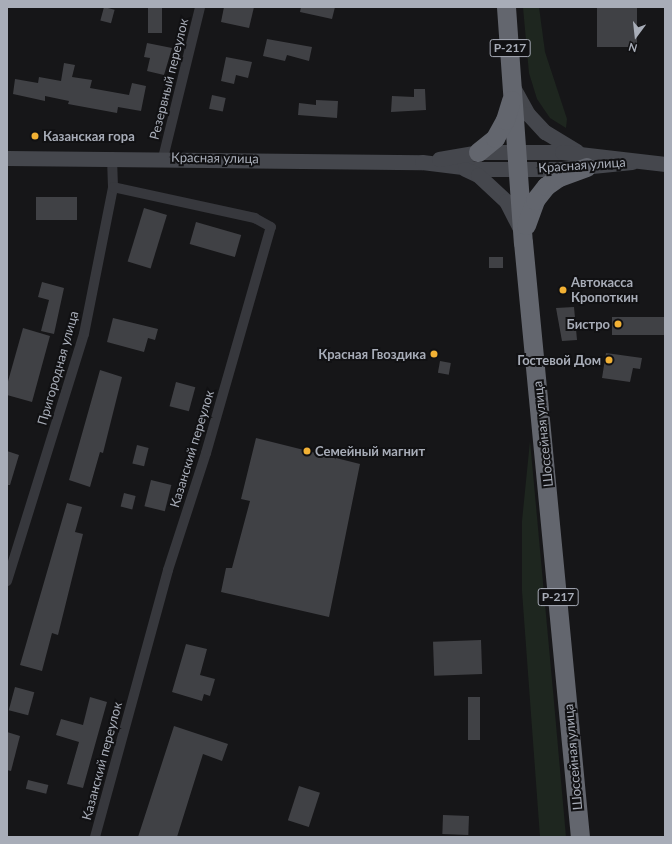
<!DOCTYPE html>
<meta charset="utf-8">
<style>
body{margin:0}
#map{position:relative;width:672px;height:844px;overflow:hidden;background:#161618;font-family:Lato,sans-serif}
div>[style]{position:absolute}
.green>*{inset:0;background:#1e261f}
.building>*{inset:0;background:#404145;transform-origin:0 0}
.street>*{height:10px;margin:-5px;padding:0 5px;transform-origin:5px;border-radius:5px;background:#37383d}
.secondary>*{height:15px;margin:-7.5px;padding:0 7.5px;transform-origin:7.5px;border-radius:7.5px;background:#45474d}
.highway>*{height:19px;margin:-9.5px;padding:0 9.5px;transform-origin:9.5px;border-radius:9.5px;background:#63666e}
.dots>*{width:11px;height:11px;translate:-50% -50%;box-sizing:border-box;border:2px solid #111113;border-radius:50%}
span{translate:-50% -50%;white-space:nowrap;text-align:center;line-height:1.15;-webkit-text-stroke:4px #111113;paint-order:stroke}
.shield-label span{padding:1px 3px;background:#111113;border:1px solid;border-radius:3px;-webkit-text-stroke-width:0}
.shield-label{font-size:12px;color:#a8adb8;font-weight:700}
.street-label{font-size:13px;color:#a8adb8}
.poi-label{font-size:13px;color:#a8adb8;font-weight:700}
.left{translate:0 -50%;text-align:left}
.right{translate:-100% -50%;text-align:right}
.frame{position:absolute;inset:0;border:8px solid #a8adb8;pointer-events:none}
.north{position:absolute;left:616px;top:16px;width:40px;height:40px;-webkit-text-stroke:3px #111113;paint-order:stroke;rotate:195deg;font-size:11px;font-weight:700;line-height:16px;text-align:center;color:#a8adb8}
.north::after{content:'';display:block;margin:auto;width:14px;height:18px;background:#a8adb8;clip-path:polygon(50% 0,100% 100%,50% 72%,0 100%)}
</style>
<div id="map">
<div class="green">
<div style="clip-path:polygon(523px 7px,539px 7px,545px 52px,567px 119px,566px 128px,550px 118px,537px 99px,529px 73px)"></div>
<div style="clip-path:polygon(530px 441px,553px 691px,566px 837px,540px 837px,522px 591px,522px 521px)"></div>
</div>
<div class="building">
<div style="left:104px;top:7px;width:11px;height:14px;rotate:15deg"></div>
<div style="left:148px;top:7px;width:14px;height:26px"></div>
<div style="clip-path:polygon(224px 7px,254px 7px,249px 28px,221px 22px)"></div>
<div style="clip-path:polygon(301px 7px,335px 7px,332px 19px,300px 12px)"></div>
<div style="left:597px;top:7px;width:40px;height:40px"></div>
<div style="clip-path:polygon(267px 39px,312px 47px,309px 61px,287px 55px,285px 61px,263px 56px)"></div>
<div style="clip-path:polygon(147px 43px,172px 48px,164px 75px,147px 71px,150px 58px,144px 57px)"></div>
<div style="clip-path:polygon(226px 57px,252px 62px,248px 78px,236px 75px,234px 84px,221px 81px)"></div>
<div style="clip-path:polygon(64px 63px,75px 65px,72px 77px,92px 80px,90px 88px,129px 95px,132px 83px,146px 86px,141px 111px,118px 107px,117px 113px,68px 104px,69px 101px,45px 96px,45px 101px,13px 94px,15px 79px,38px 83px,39px 77px,61px 81px)"></div>
<div style="clip-path:polygon(414px 89px,425px 89px,426px 110px,391px 112px,392px 96px,414px 97px)"></div>
<div style="left:212px;top:95px;width:14px;height:14px;rotate:12deg"></div>
<div style="clip-path:polygon(316px 100px,338px 101px,337px 118px,298px 115px,299px 103px,316px 105px)"></div>
<div style="left:36px;top:197px;width:41px;height:23px"></div>
<div style="left:144px;top:208px;width:24px;height:56px;rotate:17deg"></div>
<div style="left:196px;top:222px;width:47px;height:23px;rotate:16deg"></div>
<div style="left:503px;top:257px;width:11px;height:14px;rotate:90deg"></div>
<div style="clip-path:polygon(42px 282px,64px 288px,54px 334px,41px 331px,49px 300px,38px 297px)"></div>
<div style="clip-path:polygon(574px 307px,577px 340px,562px 341px,556px 308px)"></div>
<div style="left:665px;top:317px;width:18px;height:53px;rotate:90deg"></div>
<div style="clip-path:polygon(113px 318px,158px 329px,155px 340px,148px 338px,144px 352px,107px 342px)"></div>
<div style="clip-path:polygon(23px 328px,50px 336px,32px 402px,7px 395px,7px 385px)"></div>
<div style="clip-path:polygon(606px 353px,642px 358px,640px 369px,633px 368px,630px 382px,602px 378px)"></div>
<div style="left:440px;top:361px;width:11px;height:12px;rotate:10deg"></div>
<div style="clip-path:polygon(100px 370px,122px 377px,103px 453px,100px 452px,90px 487px,69px 480px)"></div>
<div style="left:176px;top:382px;width:20px;height:25px;rotate:15deg"></div>
<div style="clip-path:polygon(256px 438px,360px 464px,329px 617px,221px 592px,226px 568px,232px 568px,250px 501px,241px 499px)"></div>
<div style="left:137px;top:445px;width:12px;height:19px;rotate:14deg"></div>
<div style="clip-path:polygon(7px 451px,19px 455px,10px 485px,7px 485px)"></div>
<div style="left:151px;top:480px;width:21px;height:27px;rotate:14deg"></div>
<div style="left:124px;top:493px;width:12px;height:14px;rotate:14deg"></div>
<div style="clip-path:polygon(67px 503px,82px 507px,75px 532px,83px 534px,58px 635px,52px 633px,42px 671px,20px 665px)"></div>
<div style="left:481px;top:640px;width:34px;height:48px;rotate:88deg"></div>
<div style="clip-path:polygon(186px 644px,207px 649px,200px 675px,215px 679px,210px 696px,204px 694px,202px 701px,172px 692px)"></div>
<div style="left:15px;top:687px;width:20px;height:24px;rotate:15deg"></div>
<div style="clip-path:polygon(90px 697px,107px 702px,83px 788px,67px 784px,79px 742px,56px 735px,61px 719px,83px 725px)"></div>
<div style="left:468px;top:697px;width:12px;height:43px"></div>
<div style="clip-path:polygon(174px 726px,228px 744px,222px 761px,203px 754px,177px 837px,138px 837px)"></div>
<div style="clip-path:polygon(7px 732px,20px 736px,11px 771px,7px 770px)"></div>
<div style="left:28px;top:780px;width:21px;height:9px;rotate:14deg"></div>
<div style="left:299px;top:786px;width:22px;height:36px;rotate:18deg"></div>
<div style="left:443px;top:815px;width:26px;height:19px;rotate:2deg"></div>
</div>
<div class="street">
<div style="left:163px;top:158px;width:155px;rotate:-76.2deg"></div>
<div style="left:7px;top:581px;width:259px;rotate:-72.7deg"></div>
<div style="left:84px;top:334px;width:150px;rotate:-78.8deg"></div>
<div style="left:113px;top:187px;width:30px;rotate:-92deg"></div>
<div style="left:95px;top:837px;width:277px;rotate:-74.7deg"></div>
<div style="left:168px;top:570px;width:123px;rotate:-72deg"></div>
<div style="left:206px;top:453px;width:235px;rotate:-74deg"></div>
<div style="left:271px;top:227px;width:18px;rotate:-151deg"></div>
<div style="left:255px;top:218px;width:145px;rotate:-167.7deg"></div>
</div>
<div class="secondary">
<div style="left:514px;top:89px;width:29px;rotate:61deg"></div>
<div style="left:528px;top:114px;width:25px;rotate:47deg"></div>
<div style="left:545px;top:132px;width:37px;rotate:31deg"></div>
<div style="left:7px;top:158px;width:415px;rotate:0.6deg"></div>
<div style="left:422px;top:162px;width:57px;rotate:7deg"></div>
<div style="left:479px;top:169px;width:83px"></div>
<div style="left:562px;top:169px;width:70px;rotate:-5.7deg"></div>
<div style="left:439px;top:159px;width:40px;rotate:-10deg"></div>
<div style="left:478px;top:152px;width:84px"></div>
<div style="left:562px;top:152px;width:104px;rotate:6.6deg"></div>
<div style="left:465px;top:169px;width:14px;rotate:25deg"></div>
<div style="left:478px;top:175px;width:38px;rotate:43deg"></div>
<div style="left:506px;top:201px;width:29px;rotate:63deg"></div>
</div>
<div class="highway">
<div style="left:506px;top:7px;width:236px;rotate:85.9deg"></div>
<div style="left:523px;top:242px;width:598px;rotate:84.53deg"></div>
<div style="left:478px;top:152px;width:22px;rotate:-39deg"></div>
<div style="left:495px;top:138px;width:21px;rotate:-61deg"></div>
<div style="left:505px;top:120px;width:21px;rotate:-73deg"></div>
<div style="left:526px;top:225px;width:27px;rotate:-70deg"></div>
<div style="left:535px;top:200px;width:18px;rotate:-52deg"></div>
<div style="left:546px;top:186px;width:16px;rotate:-35deg"></div>
<div style="left:559px;top:177px;width:29px;rotate:-20deg"></div>
</div>
<div class="dots">
<div style="left:35px;top:136px;background:#f2b134"></div>
<div style="left:563px;top:290px;background:#f2b134"></div>
<div style="left:618px;top:324px;background:#f2b134"></div>
<div style="left:434px;top:354px;background:#f2b134"></div>
<div style="left:609px;top:360px;background:#f2b134"></div>
<div style="left:307px;top:451px;background:#f2b134"></div>
</div>
<div class="shield-label">
<span style="left:510px;top:48px">Р-217</span>
<span style="left:558px;top:597px">Р-217</span>
</div>
<div class="street-label">
<span style="left:169px;top:79px;rotate:-76deg">Резервный переулок</span>
<span style="left:215px;top:158px;rotate:1deg">Красная улица</span>
<span style="left:582px;top:165px;rotate:-4deg">Красная улица</span>
<span style="left:58px;top:368px;rotate:-74deg">Пригородная улица</span>
<span style="left:543px;top:434px;rotate:-96deg">Шоссейная улица</span>
<span style="left:192px;top:449px;rotate:-73deg">Казанский переулок</span>
<span style="left:573px;top:757px;rotate:-95deg">Шоссейная улица</span>
<span style="left:102px;top:761px;rotate:-75deg">Казанский переулок</span>
</div>
<div class="poi-label">
<span class="left" style="left:43px;top:136px">Казанская гора</span>
<span class="left" style="left:571px;top:290px">Автокасса<br>Кропоткин</span>
<span class="right" style="left:610px;top:324px">Бистро</span>
<span class="right" style="left:426px;top:354px">Красная Гвоздика</span>
<span class="right" style="left:601px;top:360px">Гостевой Дом</span>
<span class="left" style="left:315px;top:451px">Семейный магнит</span>
</div>
<div class="frame"></div>
<div class="north">N</div>
</div>
